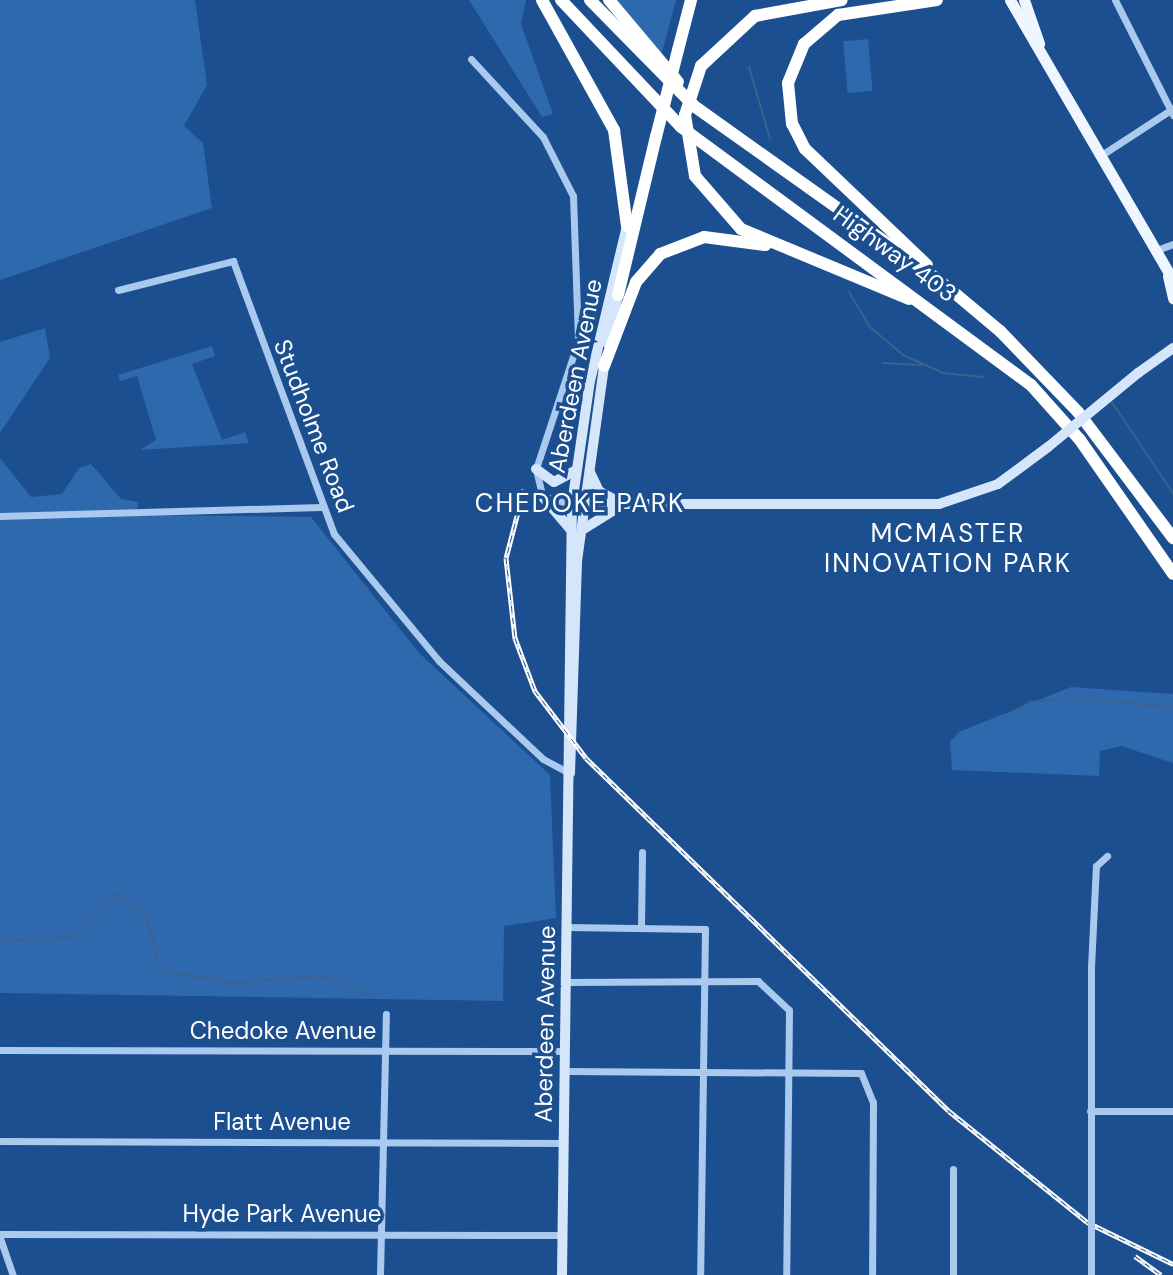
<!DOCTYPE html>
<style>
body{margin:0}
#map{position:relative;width:1173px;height:1275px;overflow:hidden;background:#1b4f8f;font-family:"DM Sans",sans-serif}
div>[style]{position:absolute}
.green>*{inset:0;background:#2e69ad;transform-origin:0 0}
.stream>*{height:2px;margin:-1px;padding:0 1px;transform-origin:1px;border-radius:1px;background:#3c6290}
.minor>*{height:7px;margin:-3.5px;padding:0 3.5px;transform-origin:3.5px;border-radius:3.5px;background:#a9c9ee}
.secondary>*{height:10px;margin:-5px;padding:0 5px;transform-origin:5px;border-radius:5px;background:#d6e6fa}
.primary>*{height:11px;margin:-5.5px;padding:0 5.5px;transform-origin:5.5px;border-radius:5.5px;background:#f0f6ff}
.motorway>*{height:12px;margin:-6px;padding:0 6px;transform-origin:6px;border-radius:6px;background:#fff}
.rail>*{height:5px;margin-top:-2.5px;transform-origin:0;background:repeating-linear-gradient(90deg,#1b4f8f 0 6px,#fff 0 12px);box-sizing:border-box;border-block:2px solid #fff}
.minor-bridge>*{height:7px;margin:-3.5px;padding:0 3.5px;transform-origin:3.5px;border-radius:3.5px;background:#a9c9ee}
.secondary-bridge>*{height:10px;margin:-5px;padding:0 5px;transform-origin:5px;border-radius:5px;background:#d6e6fa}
.motorway-bridge>*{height:12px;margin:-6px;padding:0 6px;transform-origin:6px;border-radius:6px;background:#fff}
span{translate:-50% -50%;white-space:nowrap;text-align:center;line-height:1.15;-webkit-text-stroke:7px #1b4f8f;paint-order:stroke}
.street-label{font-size:24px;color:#fff}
.neighbourhood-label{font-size:26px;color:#fff;letter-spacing:2px}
</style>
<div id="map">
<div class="green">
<div style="clip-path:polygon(0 0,195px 0,207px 85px,184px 126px,203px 143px,212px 208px,0 280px)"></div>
<div style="clip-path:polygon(469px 0,526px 0,521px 24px,553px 114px,542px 117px)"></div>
<div style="clip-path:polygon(616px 0,676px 0,661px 56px)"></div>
<div style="left:868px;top:39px;width:52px;height:25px;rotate:85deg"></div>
<div style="clip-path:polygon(45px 328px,50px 358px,0 433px,0 342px)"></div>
<div style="clip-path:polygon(212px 346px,215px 356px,192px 364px,222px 440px,245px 432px,249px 443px,140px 450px,156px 440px,137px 376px,120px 381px,118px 375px)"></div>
<div style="clip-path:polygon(0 458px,31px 497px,62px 494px,79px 468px,91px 464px,121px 499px,138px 502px,137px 515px,311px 517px,419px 653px,550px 775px,556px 918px,504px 926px,503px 1001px,0 993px)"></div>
<div style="clip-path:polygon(1071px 687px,1173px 694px,1173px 763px,1121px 746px,1100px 751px,1099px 776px,952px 770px,950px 742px,959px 732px)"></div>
</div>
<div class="stream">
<div style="left:749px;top:67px;width:75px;rotate:73.7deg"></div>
<div style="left:849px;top:292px;width:41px;rotate:59deg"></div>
<div style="left:870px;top:327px;width:43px;rotate:40.3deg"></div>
<div style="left:903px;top:355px;width:44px;rotate:24.2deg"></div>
<div style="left:943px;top:373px;width:41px;rotate:5.6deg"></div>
<div style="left:883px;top:363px;width:38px;rotate:3deg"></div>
<div style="left:1111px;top:401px;width:111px;rotate:56deg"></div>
<div style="left:1004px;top:717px;width:30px;rotate:-30deg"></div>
<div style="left:1030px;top:702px;width:44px;rotate:-5.2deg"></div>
<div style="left:1074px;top:698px;width:99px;rotate:5.2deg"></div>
<div style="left:0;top:941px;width:73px;rotate:-3.1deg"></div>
<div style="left:73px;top:937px;width:60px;rotate:-45.7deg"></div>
<div style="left:115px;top:894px;width:39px;rotate:35deg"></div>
<div style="left:147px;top:916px;width:48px;rotate:76.8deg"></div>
<div style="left:158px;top:963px;width:13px;rotate:45deg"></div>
<div style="left:167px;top:972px;width:68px;rotate:9.3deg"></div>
<div style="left:234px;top:983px;width:85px;rotate:-4.7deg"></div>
<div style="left:319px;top:976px;width:59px;rotate:20.9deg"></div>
</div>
<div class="minor">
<div style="left:1115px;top:0;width:129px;rotate:63.2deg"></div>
<div style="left:471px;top:59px;width:106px;rotate:47.3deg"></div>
<div style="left:543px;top:137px;width:66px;rotate:63deg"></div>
<div style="left:573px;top:196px;width:145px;rotate:88deg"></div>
<div style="left:578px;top:341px;width:135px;rotate:108.2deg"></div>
<div style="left:536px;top:469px;width:28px;rotate:77deg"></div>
<div style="left:542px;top:496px;width:31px;rotate:15deg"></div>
<div style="left:1100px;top:156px;width:86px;rotate:-33.1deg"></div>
<div style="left:1154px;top:251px;width:20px;rotate:-20deg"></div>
<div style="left:118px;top:290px;width:119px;rotate:-14.2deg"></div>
<div style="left:233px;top:261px;width:291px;rotate:69.7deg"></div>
<div style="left:334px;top:534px;width:165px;rotate:50.4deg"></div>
<div style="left:439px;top:661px;width:143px;rotate:43.3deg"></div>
<div style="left:543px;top:759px;width:30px;rotate:28deg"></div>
<div style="left:0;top:516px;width:321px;rotate:-1.6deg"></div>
<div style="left:566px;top:927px;width:139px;rotate:0.8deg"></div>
<div style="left:705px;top:929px;width:346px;rotate:90.8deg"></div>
<div style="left:641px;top:927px;width:75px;rotate:-89.2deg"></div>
<div style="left:566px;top:982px;width:192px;rotate:-0.3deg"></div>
<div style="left:758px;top:981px;width:42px;rotate:43.1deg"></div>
<div style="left:789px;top:1010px;width:265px;rotate:90.6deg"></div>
<div style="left:0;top:1050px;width:565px;rotate:0.1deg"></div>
<div style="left:565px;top:1071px;width:296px;rotate:0.4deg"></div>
<div style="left:861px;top:1073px;width:31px;rotate:68deg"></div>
<div style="left:873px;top:1102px;width:173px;rotate:90.3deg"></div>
<div style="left:1090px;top:1111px;width:83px"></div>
<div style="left:0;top:1141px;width:564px;rotate:0.2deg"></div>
<div style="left:953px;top:1169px;width:106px;rotate:90deg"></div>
<div style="left:1091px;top:1200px;width:233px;rotate:-90deg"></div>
<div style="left:1091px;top:967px;width:101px;rotate:-87.2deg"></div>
<div style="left:1096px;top:866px;width:15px;rotate:-42deg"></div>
<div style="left:0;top:1234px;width:563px;rotate:0.1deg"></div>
<div style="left:0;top:1238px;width:39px;rotate:71deg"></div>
<div style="left:380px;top:1275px;width:261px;rotate:-88.7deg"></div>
<div style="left:1091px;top:1275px;width:18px;rotate:-90deg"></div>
</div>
<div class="secondary">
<div style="left:608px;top:344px;width:50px;rotate:-78.5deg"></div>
<div style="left:1138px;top:373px;width:43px;rotate:-35.5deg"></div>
<div style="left:536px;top:469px;width:22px;rotate:36deg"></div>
<div style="left:554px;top:482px;width:24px;rotate:-28deg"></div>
<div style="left:590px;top:472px;width:21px;rotate:65deg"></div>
<div style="left:599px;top:491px;width:26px;rotate:29deg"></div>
<div style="left:542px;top:496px;width:45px;rotate:49.5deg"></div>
<div style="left:572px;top:504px;width:367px"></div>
<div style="left:939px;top:504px;width:62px;rotate:-18.7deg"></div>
<div style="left:998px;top:484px;width:62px;rotate:-36.5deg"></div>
<div style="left:582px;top:530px;width:44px;rotate:-31.9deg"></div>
<div style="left:570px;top:773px;width:212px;rotate:-88.1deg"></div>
<div style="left:577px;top:561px;width:203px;rotate:-82.1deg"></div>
<div style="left:562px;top:1275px;width:771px;rotate:-89.26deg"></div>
<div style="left:572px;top:504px;width:124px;rotate:-81.7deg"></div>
<div style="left:590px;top:381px;width:159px;rotate:-76.6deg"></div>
</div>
<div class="primary">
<div style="left:1010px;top:0;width:324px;rotate:59.8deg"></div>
<div style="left:1024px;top:0;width:46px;rotate:70.8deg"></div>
<div style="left:1168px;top:276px;width:23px;rotate:77deg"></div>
</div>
<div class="motorway">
<div style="left:542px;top:0;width:149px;rotate:61deg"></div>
<div style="left:614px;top:130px;width:97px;rotate:82.3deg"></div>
<div style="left:561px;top:0;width:175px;rotate:46.6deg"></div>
<div style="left:681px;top:127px;width:435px;rotate:36.4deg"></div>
<div style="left:1031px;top:385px;width:74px;rotate:48.3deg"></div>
<div style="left:1080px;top:440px;width:163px;rotate:55.2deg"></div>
<div style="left:590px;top:0;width:148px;rotate:45.5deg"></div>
<div style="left:694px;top:106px;width:301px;rotate:35.4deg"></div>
<div style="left:939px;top:280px;width:80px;rotate:39.9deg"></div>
<div style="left:1000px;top:331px;width:112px;rotate:46.1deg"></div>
<div style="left:1078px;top:412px;width:158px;rotate:53deg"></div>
<div style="left:609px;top:0;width:107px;rotate:49.9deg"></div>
<div style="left:678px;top:50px;width:52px;rotate:-75.4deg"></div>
<div style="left:701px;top:66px;width:74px;rotate:-42.8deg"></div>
<div style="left:755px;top:16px;width:88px;rotate:-10.4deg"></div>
<div style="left:695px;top:176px;width:70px;rotate:49deg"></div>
<div style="left:741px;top:229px;width:182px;rotate:22.6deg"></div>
<div style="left:927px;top:265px;width:168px;rotate:-136.4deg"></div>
<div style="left:805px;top:149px;width:28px;rotate:-117deg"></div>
<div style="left:792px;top:124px;width:41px;rotate:-95.6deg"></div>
<div style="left:788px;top:83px;width:42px;rotate:-67.7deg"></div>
<div style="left:804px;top:44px;width:45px;rotate:-40.5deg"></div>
<div style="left:838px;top:15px;width:100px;rotate:-8.6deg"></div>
<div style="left:618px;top:295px;width:163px;rotate:-76.5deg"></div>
<div style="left:604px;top:366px;width:90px;rotate:-69.1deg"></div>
<div style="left:636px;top:282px;width:37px;rotate:-49deg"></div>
<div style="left:660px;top:254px;width:47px;rotate:-21.1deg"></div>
<div style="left:704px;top:237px;width:62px;rotate:7.5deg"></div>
</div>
<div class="rail">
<div style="left:524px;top:489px;width:71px;rotate:104.6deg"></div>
<div style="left:506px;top:558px;width:81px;rotate:83.6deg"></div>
<div style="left:515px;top:638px;width:57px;rotate:69.3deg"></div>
<div style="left:535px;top:691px;width:84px;rotate:52.7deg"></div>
<div style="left:586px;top:758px;width:506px;rotate:44.2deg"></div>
<div style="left:949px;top:1111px;width:177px;rotate:38.8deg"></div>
<div style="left:1087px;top:1222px;width:96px;rotate:26deg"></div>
<div style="left:1135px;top:1256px;width:32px;rotate:36deg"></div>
</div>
<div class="minor-bridge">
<div style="left:1091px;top:1200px;width:57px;rotate:90deg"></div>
</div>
<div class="secondary-bridge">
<div style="left:1048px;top:447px;width:117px;rotate:-39.4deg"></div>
</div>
<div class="motorway-bridge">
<div style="left:656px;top:137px;width:90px;rotate:-75.8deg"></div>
<div style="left:695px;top:176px;width:62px;rotate:-99.3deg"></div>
<div style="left:685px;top:115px;width:52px;rotate:-71.9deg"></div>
</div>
<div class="street-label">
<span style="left:895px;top:254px;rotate:36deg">Highway 403</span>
<span style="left:575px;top:376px;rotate:-79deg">Aberdeen Avenue</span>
<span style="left:314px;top:426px;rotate:69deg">Studholme Road</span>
<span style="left:545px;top:1024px;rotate:-89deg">Aberdeen Avenue</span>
<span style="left:283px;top:1031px">Chedoke Avenue</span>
<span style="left:282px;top:1122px">Flatt Avenue</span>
<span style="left:282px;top:1214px">Hyde Park Avenue</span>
</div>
<div class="neighbourhood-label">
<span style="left:580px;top:504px">CHEDOKE PARK</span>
<span style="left:948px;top:549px">MCMASTER<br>INNOVATION PARK</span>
</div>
</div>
